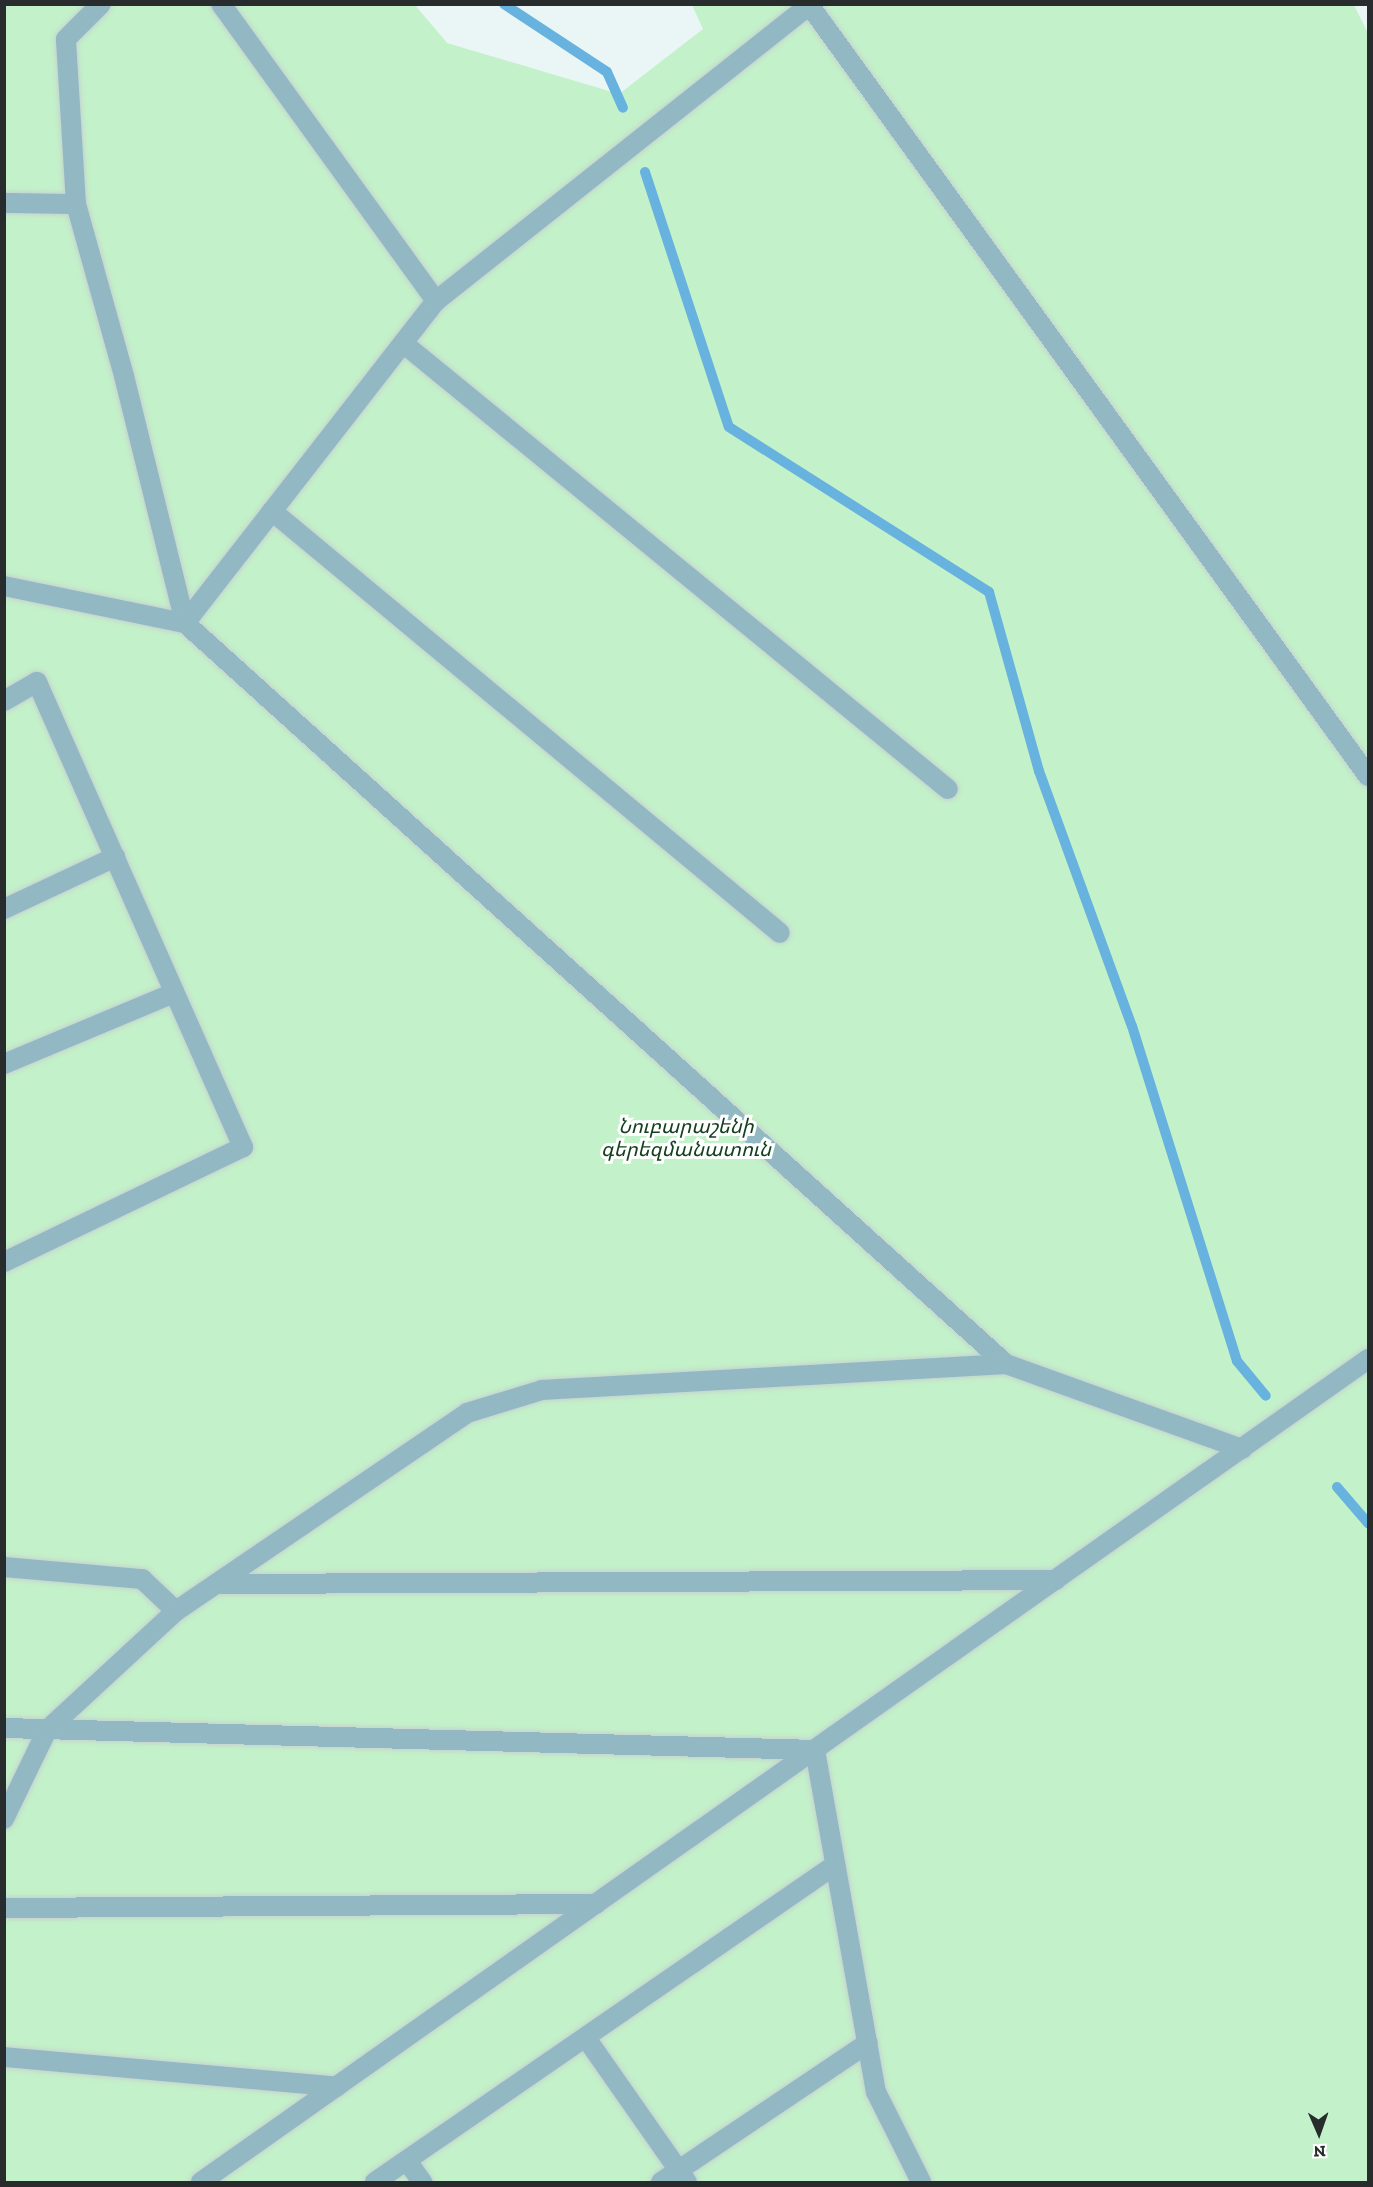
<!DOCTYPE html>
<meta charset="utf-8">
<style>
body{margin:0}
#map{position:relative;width:1373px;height:2187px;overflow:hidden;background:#e9f6f5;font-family:"Zilla Slab","Noto Sans Armenian",serif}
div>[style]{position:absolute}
.green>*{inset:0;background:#c3f1c9}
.stream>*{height:10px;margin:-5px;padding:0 5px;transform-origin:5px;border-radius:5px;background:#67b2de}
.roads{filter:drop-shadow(0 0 2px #c6d2d1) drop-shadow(0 0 2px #c6d2d1)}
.lane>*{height:20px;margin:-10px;padding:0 10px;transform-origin:10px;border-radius:10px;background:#92b9c3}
span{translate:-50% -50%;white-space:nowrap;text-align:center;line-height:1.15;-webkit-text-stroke:6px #fff;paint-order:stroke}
.park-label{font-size:20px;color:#13401d;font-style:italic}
.frame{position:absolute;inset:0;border:6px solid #282c2c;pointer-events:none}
.north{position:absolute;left:1289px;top:2103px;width:60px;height:60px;-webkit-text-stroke:4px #fff;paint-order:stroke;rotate:178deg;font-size:16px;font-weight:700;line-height:24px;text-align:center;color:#282c2c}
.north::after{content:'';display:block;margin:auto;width:21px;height:27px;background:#282c2c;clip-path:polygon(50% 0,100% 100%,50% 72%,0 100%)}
</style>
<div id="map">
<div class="green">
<div style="clip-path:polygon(5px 5px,415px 5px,447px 43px,619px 94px,703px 29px,692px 5px,1354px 5px,1368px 33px,1368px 2182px,5px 2182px)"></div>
</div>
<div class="stream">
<div style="left:504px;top:4px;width:123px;rotate:33.4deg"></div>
<div style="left:607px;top:72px;width:39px;rotate:66deg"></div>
<div style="left:645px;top:172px;width:268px;rotate:71.8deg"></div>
<div style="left:729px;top:427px;width:308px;rotate:32.4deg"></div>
<div style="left:989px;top:592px;width:186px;rotate:74.4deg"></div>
<div style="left:1039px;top:771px;width:271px;rotate:70deg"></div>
<div style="left:1132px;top:1026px;width:351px;rotate:72.6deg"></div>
<div style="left:1237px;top:1361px;width:45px;rotate:50.4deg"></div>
<div style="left:1337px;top:1487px;width:48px;rotate:49.3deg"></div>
</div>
<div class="roads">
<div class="lane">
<div style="left:221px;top:4px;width:367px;rotate:54.1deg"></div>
<div style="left:810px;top:6px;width:951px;rotate:54.07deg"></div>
<div style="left:4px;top:203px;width:72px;rotate:0.8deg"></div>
<div style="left:76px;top:204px;width:179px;rotate:74.4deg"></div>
<div style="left:124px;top:376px;width:254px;rotate:76.1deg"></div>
<div style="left:185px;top:623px;width:408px;rotate:-52.1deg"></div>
<div style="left:436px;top:301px;width:478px;rotate:-38.4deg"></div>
<div style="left:76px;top:204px;width:165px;rotate:-93.5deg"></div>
<div style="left:66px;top:39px;width:49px;rotate:-45deg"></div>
<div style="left:403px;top:343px;width:704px;rotate:39.3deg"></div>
<div style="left:272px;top:511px;width:660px;rotate:39.72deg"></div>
<div style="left:4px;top:586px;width:185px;rotate:11.6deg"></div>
<div style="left:185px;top:623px;width:1106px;rotate:42.07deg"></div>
<div style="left:4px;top:701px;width:38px;rotate:-30deg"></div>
<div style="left:37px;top:682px;width:509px;rotate:66.11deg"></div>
<div style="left:243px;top:1147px;width:265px;rotate:154.3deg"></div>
<div style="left:4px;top:909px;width:123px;rotate:-25.1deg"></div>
<div style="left:4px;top:1064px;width:184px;rotate:-22.7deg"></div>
<div style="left:4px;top:1567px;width:139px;rotate:5deg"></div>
<div style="left:142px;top:1579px;width:47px;rotate:43.3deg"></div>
<div style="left:221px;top:1584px;width:835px;rotate:-0.27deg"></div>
<div style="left:4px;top:1728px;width:811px;rotate:1.55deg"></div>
<div style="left:815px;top:1750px;width:347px;rotate:79.9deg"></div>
<div style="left:876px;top:2092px;width:101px;rotate:63.4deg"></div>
<div style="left:4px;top:1819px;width:99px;rotate:-64.2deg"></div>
<div style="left:47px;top:1730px;width:176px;rotate:-42.7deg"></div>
<div style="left:176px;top:1611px;width:352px;rotate:-34.2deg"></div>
<div style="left:467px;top:1413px;width:78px;rotate:-17deg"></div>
<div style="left:542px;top:1390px;width:465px;rotate:-3.2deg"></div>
<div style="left:1006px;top:1364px;width:251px;rotate:19.8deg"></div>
<div style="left:4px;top:1908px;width:592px;rotate:-0.39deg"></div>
<div style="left:586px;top:2038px;width:176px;rotate:55deg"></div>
<div style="left:4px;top:2057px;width:334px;rotate:5.1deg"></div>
<div style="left:407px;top:2161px;width:26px;rotate:54deg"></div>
<div style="left:201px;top:2182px;width:1428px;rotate:-35.19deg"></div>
<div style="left:375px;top:2182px;width:559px;rotate:-34.57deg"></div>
<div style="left:661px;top:2182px;width:249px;rotate:-33.9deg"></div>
</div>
</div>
<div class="park-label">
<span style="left:686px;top:1138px">Նուբարաշենի<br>գերեզմանատուն</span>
</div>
<div class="frame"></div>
<div class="north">N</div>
</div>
